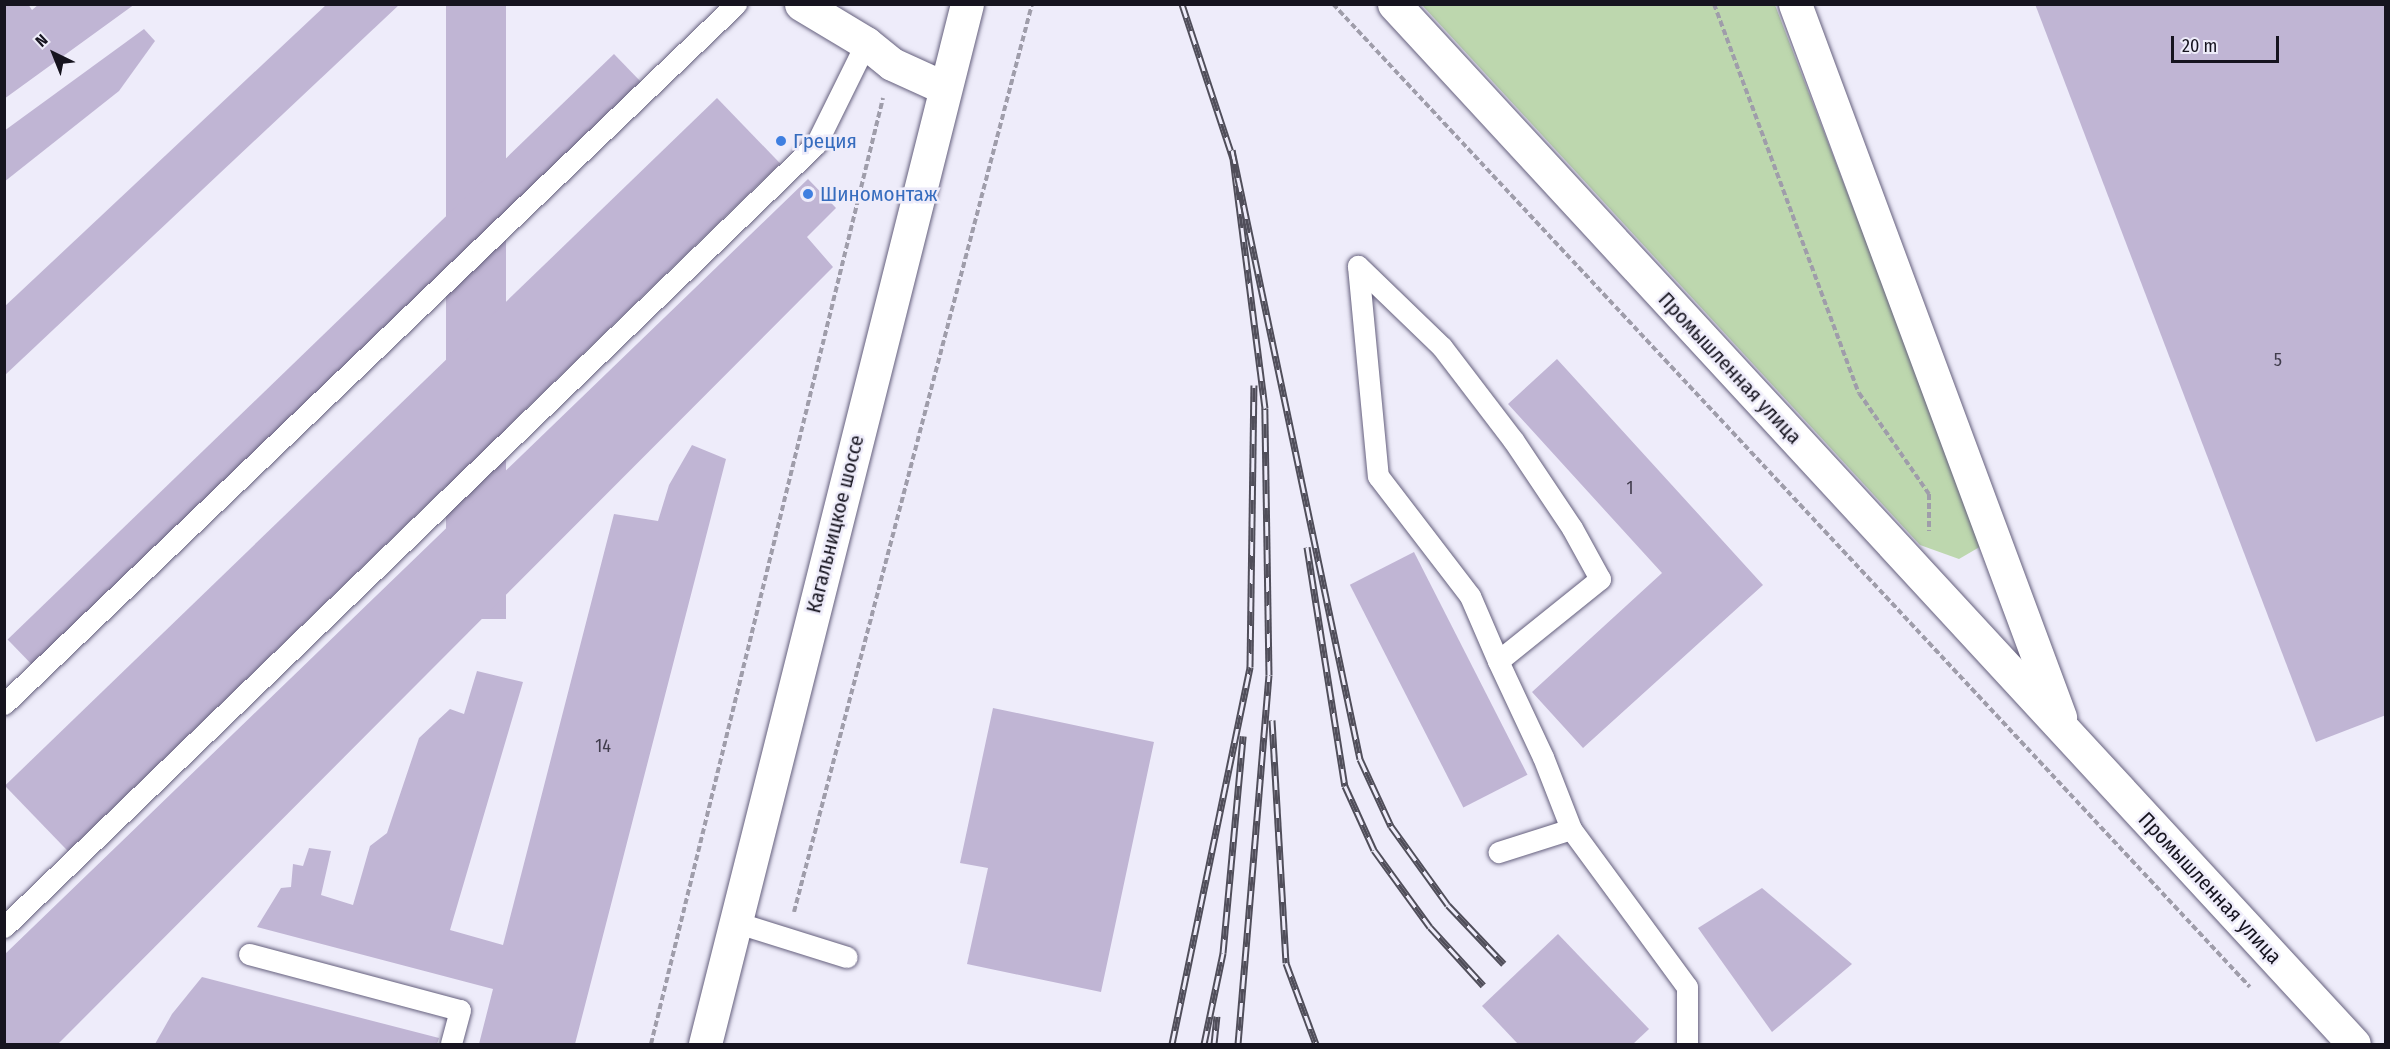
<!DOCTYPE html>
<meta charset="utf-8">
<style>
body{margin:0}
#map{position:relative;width:2390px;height:1049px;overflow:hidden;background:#eeecfa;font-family:"Fira Sans Condensed",sans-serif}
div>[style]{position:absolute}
.green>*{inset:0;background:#bdd7ae}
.building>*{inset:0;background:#c0b5d4;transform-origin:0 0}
.path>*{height:4px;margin-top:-2px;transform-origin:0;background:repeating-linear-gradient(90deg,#9f9daa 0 6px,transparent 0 9px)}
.roads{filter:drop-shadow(0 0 2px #65607d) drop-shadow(0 0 2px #65607d)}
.lane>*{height:21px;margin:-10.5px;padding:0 10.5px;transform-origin:10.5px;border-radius:10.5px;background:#fff}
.street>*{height:33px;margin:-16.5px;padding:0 16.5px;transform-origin:16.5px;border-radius:16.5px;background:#fff}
.secondary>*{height:33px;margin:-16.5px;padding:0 16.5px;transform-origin:16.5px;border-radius:16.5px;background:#fff}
.rail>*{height:7px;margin-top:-3.5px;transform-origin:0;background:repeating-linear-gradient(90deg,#eeecfa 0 14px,#504e5a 0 28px);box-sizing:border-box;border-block:2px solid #504e5a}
.dots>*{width:16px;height:16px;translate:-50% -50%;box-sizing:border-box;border:3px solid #eeecfa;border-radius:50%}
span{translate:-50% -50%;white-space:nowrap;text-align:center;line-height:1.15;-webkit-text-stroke:5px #eeecfa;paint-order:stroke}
.number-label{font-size:18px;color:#403c4c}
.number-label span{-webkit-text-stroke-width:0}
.shop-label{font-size:21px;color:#366cbe}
.left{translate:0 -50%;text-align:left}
.street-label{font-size:21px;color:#16141f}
.frame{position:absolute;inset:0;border:6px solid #16141f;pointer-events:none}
.north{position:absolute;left:24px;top:24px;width:60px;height:60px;-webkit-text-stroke:4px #eeecfa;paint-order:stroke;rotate:317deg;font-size:16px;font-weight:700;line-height:24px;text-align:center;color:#16141f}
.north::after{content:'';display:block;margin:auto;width:21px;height:27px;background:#16141f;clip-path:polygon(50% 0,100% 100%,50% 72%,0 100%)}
.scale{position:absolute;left:2171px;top:36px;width:108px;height:27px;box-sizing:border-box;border:3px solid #16141f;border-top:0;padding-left:8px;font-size:18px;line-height:21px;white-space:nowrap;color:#16141f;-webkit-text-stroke:4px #eeecfa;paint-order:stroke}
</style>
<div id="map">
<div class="green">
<div style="clip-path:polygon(1422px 5px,1775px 5px,1983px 545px,1959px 559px,1920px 545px)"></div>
</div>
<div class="building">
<div style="clip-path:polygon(4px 4px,28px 4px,32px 10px,39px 4px,135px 4px,4px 99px)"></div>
<div style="clip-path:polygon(327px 4px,400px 4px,4px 376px,4px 307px)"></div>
<div style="left:446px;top:4px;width:60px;height:615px"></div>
<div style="clip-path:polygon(2035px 4px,2386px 4px,2386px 715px,2316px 742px)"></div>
<div style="clip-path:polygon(144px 29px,155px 41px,119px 91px,4px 182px,4px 131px)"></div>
<div style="left:614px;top:54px;width:40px;height:843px;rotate:46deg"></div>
<div style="left:717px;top:98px;width:91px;height:990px;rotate:46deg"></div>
<div style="clip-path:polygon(808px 179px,836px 208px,807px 237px,833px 267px,58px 1044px,4px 1044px,4px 955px)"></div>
<div style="clip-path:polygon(1557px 359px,1763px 585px,1583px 748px,1532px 692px,1662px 573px,1508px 404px)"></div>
<div style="clip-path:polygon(692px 445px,726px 459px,575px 1044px,479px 1044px,493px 989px,257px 927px,281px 888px,291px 887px,293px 864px,303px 866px,309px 848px,331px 851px,321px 895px,353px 905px,370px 846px,387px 833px,419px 738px,450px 709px,464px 714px,477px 671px,523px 682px,450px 930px,503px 945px,614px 514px,658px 521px,669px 485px)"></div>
<div style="left:1414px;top:552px;width:250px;height:72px;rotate:63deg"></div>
<div style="clip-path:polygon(993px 708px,1154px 742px,1101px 992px,967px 964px,988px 868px,960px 863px)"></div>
<div style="clip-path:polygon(1762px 888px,1852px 964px,1772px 1032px,1698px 928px)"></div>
<div style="clip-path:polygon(1558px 934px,1649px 1029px,1633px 1044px,1518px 1044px,1482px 1006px)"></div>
<div style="clip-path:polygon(202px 977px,439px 1038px,437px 1044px,155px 1044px,172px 1014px)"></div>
</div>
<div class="path">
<div style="left:1333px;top:4px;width:1344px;rotate:46.99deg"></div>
<div style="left:1714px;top:4px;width:415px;rotate:69.6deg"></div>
<div style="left:1859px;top:393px;width:123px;rotate:55.3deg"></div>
<div style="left:1929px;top:494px;width:37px;rotate:90deg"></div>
<div style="left:794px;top:912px;width:939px;rotate:-75.31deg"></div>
<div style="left:651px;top:1044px;width:974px;rotate:-76.22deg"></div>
</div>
<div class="roads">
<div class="lane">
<div style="left:1498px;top:661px;width:131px;rotate:-38.8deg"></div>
<div style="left:1600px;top:579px;width:58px;rotate:-118.8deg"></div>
<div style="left:1572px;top:528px;width:106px;rotate:-123.8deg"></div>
<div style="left:1513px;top:440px;width:117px;rotate:-127.4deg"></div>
<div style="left:1442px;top:347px;width:117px;rotate:-136deg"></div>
<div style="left:1358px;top:266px;width:211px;rotate:84.6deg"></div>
<div style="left:1378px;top:476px;width:151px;rotate:52.5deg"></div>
<div style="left:1470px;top:596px;width:71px;rotate:66.7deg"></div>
<div style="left:1498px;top:661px;width:106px;rotate:64.9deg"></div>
<div style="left:1543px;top:757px;width:77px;rotate:68.7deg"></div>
<div style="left:1571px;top:829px;width:76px;rotate:162.3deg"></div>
<div style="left:4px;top:704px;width:1013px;rotate:-43.72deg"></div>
<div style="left:1571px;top:829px;width:196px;rotate:53.7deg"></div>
<div style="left:1687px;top:987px;width:57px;rotate:90deg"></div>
<div style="left:735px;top:922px;width:117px;rotate:17.4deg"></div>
<div style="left:4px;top:927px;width:1128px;rotate:-43.96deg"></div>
<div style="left:816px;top:144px;width:113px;rotate:-63.7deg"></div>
<div style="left:249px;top:954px;width:218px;rotate:14.9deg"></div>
<div style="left:460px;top:1010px;width:35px;rotate:105deg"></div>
</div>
<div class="street">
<div style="left:801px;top:4px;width:76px;rotate:31deg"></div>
<div style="left:866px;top:43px;width:33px;rotate:39deg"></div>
<div style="left:892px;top:64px;width:58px;rotate:24.4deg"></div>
<div style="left:1394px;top:4px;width:1415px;rotate:47.29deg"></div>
<div style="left:1795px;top:4px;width:761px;rotate:69.61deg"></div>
</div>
<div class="secondary">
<div style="left:705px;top:1044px;width:1072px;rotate:-75.86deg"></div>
</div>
</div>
<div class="rail">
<div style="left:1182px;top:4px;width:162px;rotate:71.7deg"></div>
<div style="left:1307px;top:547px;width:242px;rotate:81deg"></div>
<div style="left:1345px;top:786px;width:70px;rotate:65.6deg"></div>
<div style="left:1374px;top:850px;width:95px;rotate:54deg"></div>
<div style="left:1430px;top:927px;width:79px;rotate:47.6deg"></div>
<div style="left:1272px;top:720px;width:243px;rotate:86.7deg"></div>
<div style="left:1286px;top:963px;width:86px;rotate:69.7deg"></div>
<div style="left:1172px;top:1044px;width:385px;rotate:-78.3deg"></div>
<div style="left:1250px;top:667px;width:282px;rotate:-89.2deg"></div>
<div style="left:1204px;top:1044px;width:93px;rotate:-78.2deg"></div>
<div style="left:1223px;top:953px;width:218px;rotate:-84.7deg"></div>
<div style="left:1214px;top:1044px;width:28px;rotate:-84deg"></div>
<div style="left:1238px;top:1044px;width:370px;rotate:-85.2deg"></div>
<div style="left:1269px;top:675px;width:267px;rotate:-90.9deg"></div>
<div style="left:1265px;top:408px;width:260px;rotate:-97.3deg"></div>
<div style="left:1232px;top:150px;width:622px;rotate:78.13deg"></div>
<div style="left:1360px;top:759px;width:74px;rotate:65.2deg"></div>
<div style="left:1391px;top:826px;width:97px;rotate:54.2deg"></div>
<div style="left:1448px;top:905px;width:81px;rotate:46.5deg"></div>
</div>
<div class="dots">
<div style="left:781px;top:141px;background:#3f7fe0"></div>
<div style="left:808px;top:194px;background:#3f7fe0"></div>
</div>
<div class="number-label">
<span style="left:2278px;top:360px">5</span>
<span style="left:1630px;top:488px">1</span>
<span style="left:603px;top:746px">14</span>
</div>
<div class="shop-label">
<span class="left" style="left:793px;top:141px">Греция</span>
<span class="left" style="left:820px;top:194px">Шиномонтаж</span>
</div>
<div class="street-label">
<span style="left:1730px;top:368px;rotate:47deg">Промышленная улица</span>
<span style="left:835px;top:524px;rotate:-76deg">Кагальницкое шоссе</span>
<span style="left:2210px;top:888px;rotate:47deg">Промышленная улица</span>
</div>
<div class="frame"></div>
<div class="north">N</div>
<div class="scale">20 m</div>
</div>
